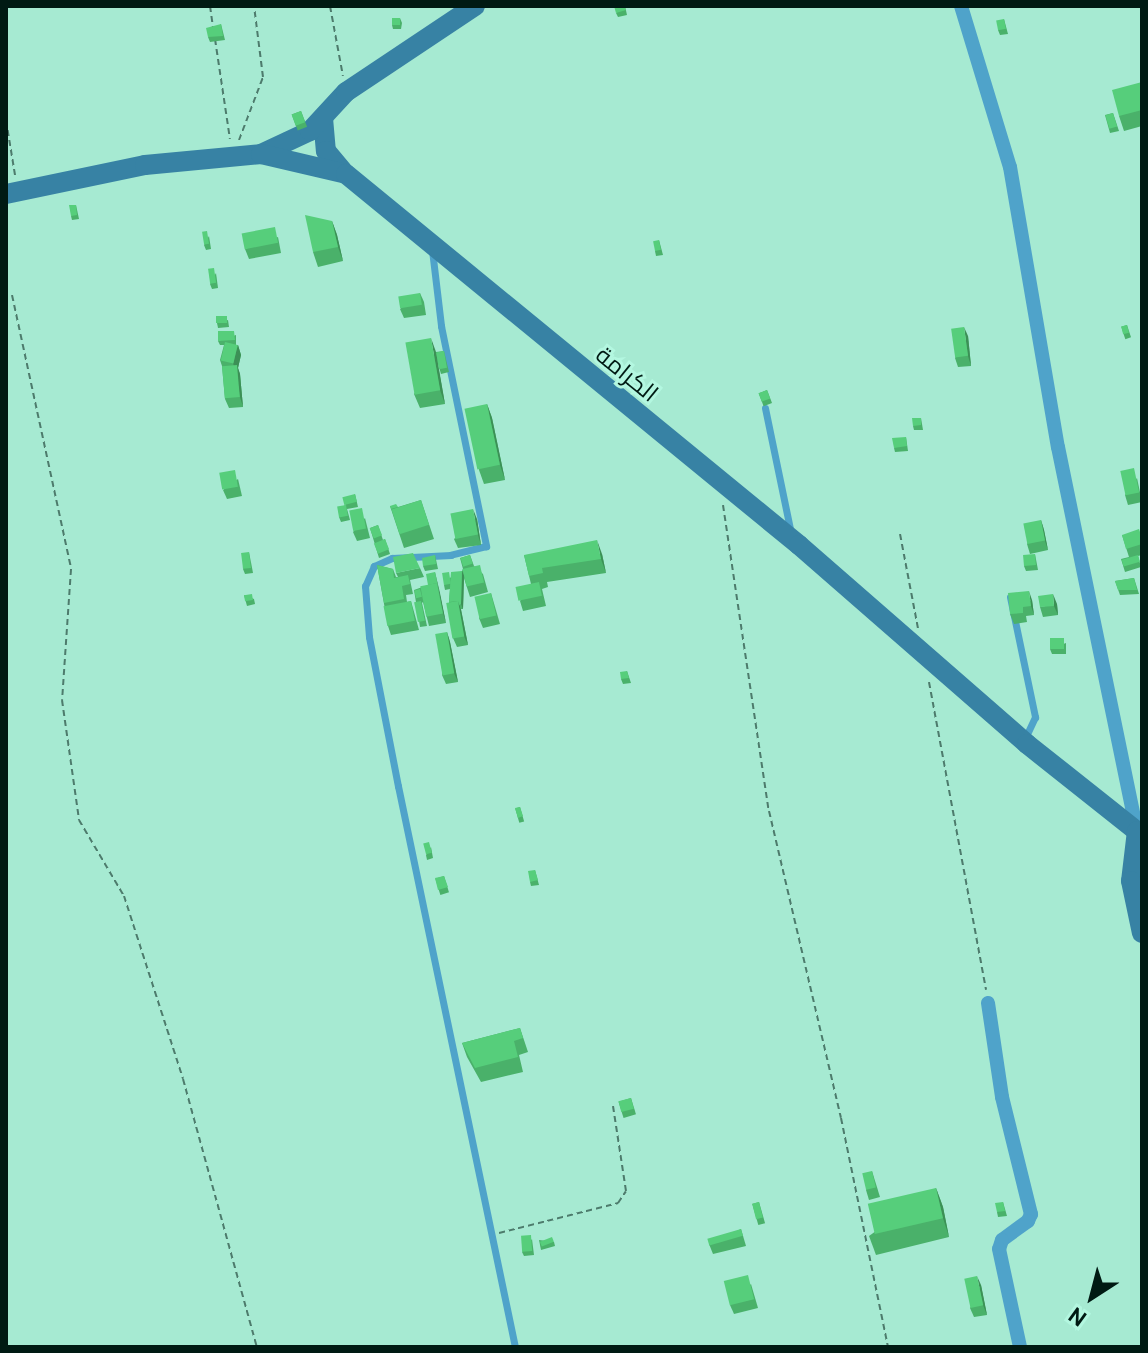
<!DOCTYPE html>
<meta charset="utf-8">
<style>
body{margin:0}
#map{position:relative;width:1148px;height:1353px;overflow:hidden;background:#a6ead2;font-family:Cabin,Cairo,sans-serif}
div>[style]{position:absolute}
.path>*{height:2px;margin-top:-1px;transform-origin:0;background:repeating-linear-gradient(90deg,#4d7b6c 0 6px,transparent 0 10px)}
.lane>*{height:7px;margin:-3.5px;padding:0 3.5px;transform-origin:3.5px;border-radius:3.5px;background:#4fa3ca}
.street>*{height:14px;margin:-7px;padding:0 7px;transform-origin:7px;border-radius:7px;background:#4fa3ca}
.secondary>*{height:20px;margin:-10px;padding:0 10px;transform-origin:10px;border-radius:10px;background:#3782a4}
.wall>*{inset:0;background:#4ab16a;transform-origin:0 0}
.shaded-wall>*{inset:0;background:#3c9056}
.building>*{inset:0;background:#56ce7b;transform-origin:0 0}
span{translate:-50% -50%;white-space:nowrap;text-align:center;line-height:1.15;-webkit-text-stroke:6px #b3f7e0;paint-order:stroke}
.street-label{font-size:24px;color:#001a13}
.frame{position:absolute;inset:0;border:8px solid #001a13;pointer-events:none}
.north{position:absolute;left:1052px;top:1257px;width:80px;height:80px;-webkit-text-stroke:6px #b3f7e0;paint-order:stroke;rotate:216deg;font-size:22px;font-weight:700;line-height:32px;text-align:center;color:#001a13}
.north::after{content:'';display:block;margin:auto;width:28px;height:36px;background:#001a13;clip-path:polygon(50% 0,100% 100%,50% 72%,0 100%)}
</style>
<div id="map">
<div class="path">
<div style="left:210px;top:6px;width:22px;rotate:82deg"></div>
<div style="left:330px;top:6px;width:71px;rotate:79.5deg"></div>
<div style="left:215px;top:39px;width:101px;rotate:81.5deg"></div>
<div style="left:6px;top:120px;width:56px;rotate:80.7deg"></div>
<div style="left:239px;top:140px;width:67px;rotate:-69.1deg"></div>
<div style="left:263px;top:77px;width:72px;rotate:-97.2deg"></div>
<div style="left:12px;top:295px;width:280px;rotate:77.8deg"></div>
<div style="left:71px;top:569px;width:131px;rotate:93.9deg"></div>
<div style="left:62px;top:700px;width:121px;rotate:81.9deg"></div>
<div style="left:79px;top:820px;width:88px;rotate:59.4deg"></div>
<div style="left:124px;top:896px;width:192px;rotate:72.1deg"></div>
<div style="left:183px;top:1079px;width:278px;rotate:74.6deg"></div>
<div style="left:723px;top:505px;width:309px;rotate:81.5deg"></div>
<div style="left:769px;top:811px;width:315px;rotate:76.8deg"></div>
<div style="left:841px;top:1118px;width:234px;rotate:78.4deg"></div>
<div style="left:900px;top:534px;width:96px;rotate:79.2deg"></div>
<div style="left:929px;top:682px;width:313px;rotate:79.5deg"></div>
<div style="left:499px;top:1233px;width:123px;rotate:-14.1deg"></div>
<div style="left:618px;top:1203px;width:14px;rotate:-56deg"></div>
<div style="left:626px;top:1191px;width:86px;rotate:-98.7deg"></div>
</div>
<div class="lane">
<div style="left:432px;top:250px;width:77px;rotate:83.2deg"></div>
<div style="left:441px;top:326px;width:225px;rotate:78.4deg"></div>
<div style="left:486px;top:546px;width:36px;rotate:166deg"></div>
<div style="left:451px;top:555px;width:59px;rotate:177.1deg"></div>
<div style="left:392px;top:558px;width:20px;rotate:156deg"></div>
<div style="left:374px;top:566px;width:22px;rotate:114deg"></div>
<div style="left:365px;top:586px;width:51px;rotate:85.5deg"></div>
<div style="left:369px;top:637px;width:152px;rotate:79deg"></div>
<div style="left:398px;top:786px;width:573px;rotate:78.22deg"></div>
<div style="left:765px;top:408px;width:124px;rotate:78.3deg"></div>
<div style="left:1010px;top:597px;width:123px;rotate:78.2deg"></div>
<div style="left:1035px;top:717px;width:23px;rotate:115deg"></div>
</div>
<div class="street">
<div style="left:961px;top:6px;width:168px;rotate:73.1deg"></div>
<div style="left:1010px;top:167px;width:284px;rotate:80.3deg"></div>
<div style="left:1058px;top:447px;width:392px;rotate:78.4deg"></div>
<div style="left:988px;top:1003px;width:95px;rotate:81.5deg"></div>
<div style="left:1002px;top:1097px;width:121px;rotate:76.1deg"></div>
<div style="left:1031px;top:1214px;width:8px;rotate:113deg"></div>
<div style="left:1028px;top:1221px;width:32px;rotate:144deg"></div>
<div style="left:1002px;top:1240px;width:9px;rotate:108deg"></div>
<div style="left:999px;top:1249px;width:100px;rotate:77.9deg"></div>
</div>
<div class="secondary">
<div style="left:323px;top:118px;width:33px;rotate:85deg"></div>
<div style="left:326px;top:151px;width:26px;rotate:50deg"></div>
<div style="left:263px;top:153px;width:52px;rotate:-25.1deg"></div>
<div style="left:310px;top:131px;width:53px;rotate:-47.3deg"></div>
<div style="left:346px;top:92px;width:155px;rotate:-33.7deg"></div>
<div style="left:6px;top:194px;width:142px;rotate:-11.8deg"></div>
<div style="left:145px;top:165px;width:117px;rotate:-5.4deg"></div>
<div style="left:261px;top:154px;width:87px;rotate:13.2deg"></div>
<div style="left:346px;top:174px;width:586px;rotate:39.32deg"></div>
<div style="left:799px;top:545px;width:303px;rotate:41.1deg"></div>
<div style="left:1027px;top:744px;width:147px;rotate:38.4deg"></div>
<div style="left:1137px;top:831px;width:50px;rotate:96.8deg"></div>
<div style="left:1131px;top:881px;width:53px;rotate:78.1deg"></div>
</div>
<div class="wall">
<div style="clip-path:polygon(625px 6px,627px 15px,618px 17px,616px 13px)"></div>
<div style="clip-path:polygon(400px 18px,402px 23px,401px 29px,393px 29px,392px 25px)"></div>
<div style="clip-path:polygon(1004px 19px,1008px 34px,1000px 35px,998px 30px)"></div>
<div style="clip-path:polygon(221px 24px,225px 40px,210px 42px,208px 37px)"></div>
<div style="clip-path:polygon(1142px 82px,1142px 126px,1124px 131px,1119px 116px)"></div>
<div style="left:301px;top:111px;width:17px;height:10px;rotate:69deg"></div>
<div style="clip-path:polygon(1113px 113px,1119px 131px,1110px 133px,1105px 115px)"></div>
<div style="clip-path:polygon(76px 205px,79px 219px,72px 220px,71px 216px)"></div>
<div style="clip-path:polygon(332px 221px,337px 235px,343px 261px,318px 267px,313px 252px)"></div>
<div style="clip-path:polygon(209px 236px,211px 249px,206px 250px,204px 245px)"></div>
<div style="clip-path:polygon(278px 237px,281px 253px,249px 259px,245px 249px)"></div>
<div style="clip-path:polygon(659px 240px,663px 255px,656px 256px,655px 251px)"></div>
<div style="clip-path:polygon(216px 273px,218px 288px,212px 289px,210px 284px)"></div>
<div style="clip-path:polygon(420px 293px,424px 302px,426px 315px,404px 318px,400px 309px)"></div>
<div style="clip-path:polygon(228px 320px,229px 327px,218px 328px,217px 323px)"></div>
<div style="left:1127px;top:325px;width:13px;height:6px;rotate:72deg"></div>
<div style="clip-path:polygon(236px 335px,236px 345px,238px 345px,241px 355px,238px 368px,240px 374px,243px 407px,229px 408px,225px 399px,222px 366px,220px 360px,224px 345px,220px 345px,218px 341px)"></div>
<div style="clip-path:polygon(968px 336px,971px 366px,958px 367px,955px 358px)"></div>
<div style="clip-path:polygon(444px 351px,449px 372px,441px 374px,437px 360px,445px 404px,420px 408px,414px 394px,436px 352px)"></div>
<div style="left:767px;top:390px;width:14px;height:9px;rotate:69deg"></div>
<div style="clip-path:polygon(487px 404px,492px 418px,505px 480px,484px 484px,479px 470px)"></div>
<div style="clip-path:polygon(921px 418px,923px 430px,914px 430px,913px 426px)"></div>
<div style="clip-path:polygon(906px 437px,908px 451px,895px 452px,894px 448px)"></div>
<div style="clip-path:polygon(1137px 478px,1142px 502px,1128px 505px,1125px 495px)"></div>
<div style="clip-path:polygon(238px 479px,242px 496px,227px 499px,223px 490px)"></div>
<div style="clip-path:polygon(355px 494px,358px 507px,347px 509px,350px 520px,341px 522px,339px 517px,344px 506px)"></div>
<div style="clip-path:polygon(421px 500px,434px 539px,404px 548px,390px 506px,398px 507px)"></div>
<div style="clip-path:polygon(365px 518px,370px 538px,357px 541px,353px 532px)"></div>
<div style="clip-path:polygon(477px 519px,481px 545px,458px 548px,454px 539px)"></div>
<div style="clip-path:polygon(1041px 520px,1044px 530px,1048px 550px,1030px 554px,1027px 544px)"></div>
<div style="clip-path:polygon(378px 525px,383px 540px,385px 539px,390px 554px,379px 558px,370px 528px)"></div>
<div style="clip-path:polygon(1122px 535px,1142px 537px,1142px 555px,1138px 556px,1141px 567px,1125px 572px,1121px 559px,1129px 557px)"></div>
<div style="clip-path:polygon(249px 552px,253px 573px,245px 574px,243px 569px)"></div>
<div style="clip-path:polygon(602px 554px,606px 573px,547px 582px,548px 587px,542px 589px,546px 606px,523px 611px,520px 601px,531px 584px,524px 555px)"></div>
<div style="clip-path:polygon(1035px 554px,1038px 570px,1026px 571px,1024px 566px)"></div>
<div style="clip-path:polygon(435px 555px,438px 569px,425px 571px,423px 566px)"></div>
<div style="clip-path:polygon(470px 555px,474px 566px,483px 574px,488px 592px,470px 597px,464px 578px,463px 609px,461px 609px,468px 645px,457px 647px,453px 638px,449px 602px,450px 589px,445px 590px,444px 585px,451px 577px,462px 571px,463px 569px,460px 558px)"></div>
<div style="clip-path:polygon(377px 565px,393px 569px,396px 577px,398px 577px,396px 573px,420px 568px,424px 577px,410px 580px,413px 594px,406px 595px,407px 602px,411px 601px,419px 630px,391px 635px,388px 626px)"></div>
<div style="clip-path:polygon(435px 572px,446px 623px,429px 626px,423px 602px,422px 603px,427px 626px,420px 627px,414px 590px,428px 585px)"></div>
<div style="clip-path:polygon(1134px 578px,1139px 594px,1120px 595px,1115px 581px)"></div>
<div style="clip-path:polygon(491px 593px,500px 624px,483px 628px,479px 618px)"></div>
<div style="clip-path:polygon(244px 595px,254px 599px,255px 604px,247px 606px)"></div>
<div style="clip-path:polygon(1032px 600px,1034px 615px,1026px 616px,1027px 622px,1014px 624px,1010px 614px)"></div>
<div style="clip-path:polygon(1057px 604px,1058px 615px,1043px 617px,1040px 607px)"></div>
<div style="clip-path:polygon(447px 632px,450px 642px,458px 682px,446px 684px,442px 675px)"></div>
<div style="clip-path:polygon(1066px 643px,1066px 654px,1052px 654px,1050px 649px)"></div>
<div style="clip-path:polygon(627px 671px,631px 683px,623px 684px,621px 679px)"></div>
<div style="left:520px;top:807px;width:15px;height:5px;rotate:74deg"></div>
<div style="clip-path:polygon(431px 847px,433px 858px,427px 860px,426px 855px)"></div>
<div style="clip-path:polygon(535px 870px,539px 885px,531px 886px,530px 882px)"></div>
<div style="left:444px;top:876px;width:17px;height:9px;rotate:73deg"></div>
<div style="clip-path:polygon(520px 1028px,528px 1052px,519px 1055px,523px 1072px,481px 1082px,467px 1057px,462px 1043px)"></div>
<div style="left:631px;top:1098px;width:17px;height:13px;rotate:73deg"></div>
<div style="clip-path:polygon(872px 1171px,880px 1197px,869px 1200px,866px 1190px)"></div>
<div style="clip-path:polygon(936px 1188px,943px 1207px,949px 1237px,876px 1255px,869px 1236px)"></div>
<div style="left:759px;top:1202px;width:22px;height:7px;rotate:74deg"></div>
<div style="clip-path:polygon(1003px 1202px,1007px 1216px,998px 1217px,997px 1212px)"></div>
<div style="clip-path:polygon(741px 1229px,746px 1246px,713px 1254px,709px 1244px)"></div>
<div style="clip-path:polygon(532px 1239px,534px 1255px,524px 1256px,522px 1252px)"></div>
<div style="clip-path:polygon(539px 1240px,554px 1242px,555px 1246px,541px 1250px)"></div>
<div style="clip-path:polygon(751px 1284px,758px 1308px,734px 1314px,730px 1305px)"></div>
<div style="clip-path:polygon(981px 1285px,987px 1315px,974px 1317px,970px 1308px)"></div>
</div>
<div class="shaded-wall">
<div style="clip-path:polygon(332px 221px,337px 235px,343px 261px,338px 247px)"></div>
<div style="clip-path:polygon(964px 327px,968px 336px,971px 366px,968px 356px)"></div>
<div style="clip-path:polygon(431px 338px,436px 352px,445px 404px,440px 390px)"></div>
<div style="clip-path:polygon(238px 345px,241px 355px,238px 368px,240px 374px,243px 407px,240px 397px,236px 373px,233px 363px)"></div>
<div style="clip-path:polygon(487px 404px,492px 418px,505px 480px,500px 465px)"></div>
<div style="clip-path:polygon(473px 509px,477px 519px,481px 545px,478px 535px)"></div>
<div style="clip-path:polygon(1041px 520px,1044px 530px,1048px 550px,1045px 541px)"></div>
<div style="clip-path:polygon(597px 540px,602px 554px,606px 573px,601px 559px)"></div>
<div style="clip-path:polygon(462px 571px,464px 575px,463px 609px,461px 604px)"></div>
<div style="clip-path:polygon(435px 572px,440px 593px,446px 623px,443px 613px)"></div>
<div style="clip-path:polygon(1029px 591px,1032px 600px,1034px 615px,1031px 606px)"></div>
<div style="clip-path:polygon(1053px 594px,1057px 604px,1058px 615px,1054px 606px)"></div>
<div style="clip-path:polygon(458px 601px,461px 610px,468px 645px,464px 636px)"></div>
<div style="clip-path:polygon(447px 632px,450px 642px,458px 682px,454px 673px)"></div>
<div style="clip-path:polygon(936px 1188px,943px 1207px,949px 1237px,943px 1218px)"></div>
<div style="clip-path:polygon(977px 1276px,981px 1285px,987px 1315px,983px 1305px)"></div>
</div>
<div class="building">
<div style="clip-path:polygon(614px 6px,624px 6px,626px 10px,616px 13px)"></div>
<div style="left:392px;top:18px;width:8px;height:7px"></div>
<div style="left:1004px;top:19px;width:10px;height:8px;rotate:79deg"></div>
<div style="clip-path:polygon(221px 24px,223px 36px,208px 37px,206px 28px)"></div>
<div style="clip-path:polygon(1142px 82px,1142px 110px,1119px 116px,1112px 90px)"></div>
<div style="left:301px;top:111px;width:12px;height:10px;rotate:70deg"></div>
<div style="left:1113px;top:113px;width:14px;height:8px;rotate:73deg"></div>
<div style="clip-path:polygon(69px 205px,76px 205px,77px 215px,71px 216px)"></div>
<div style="clip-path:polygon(305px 215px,332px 221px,338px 247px,313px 252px)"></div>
<div style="left:275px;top:227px;width:16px;height:34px;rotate:79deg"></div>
<div style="left:207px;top:231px;width:13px;height:5px;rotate:81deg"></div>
<div style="left:659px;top:240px;width:10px;height:6px;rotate:79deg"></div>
<div style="left:214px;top:268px;width:15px;height:6px;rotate:82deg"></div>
<div style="left:420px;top:293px;width:12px;height:22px;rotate:81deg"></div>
<div style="left:216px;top:316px;width:11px;height:7px"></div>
<div style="left:1127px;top:325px;width:8px;height:6px;rotate:76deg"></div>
<div style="left:964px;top:327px;width:29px;height:13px;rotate:82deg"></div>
<div style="clip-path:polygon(218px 331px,234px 331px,235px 340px,218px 341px)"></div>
<div style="left:431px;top:338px;width:53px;height:26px;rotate:80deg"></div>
<div style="left:225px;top:342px;width:13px;height:19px;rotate:13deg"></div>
<div style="left:444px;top:351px;width:17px;height:8px;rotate:80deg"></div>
<div style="left:237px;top:365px;width:32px;height:15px;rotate:85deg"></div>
<div style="left:767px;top:390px;width:9px;height:9px;rotate:69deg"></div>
<div style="left:487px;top:404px;width:62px;height:23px;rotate:78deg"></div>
<div style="clip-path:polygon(912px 418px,921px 418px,921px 425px,913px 426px)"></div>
<div style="clip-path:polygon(906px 437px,907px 446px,894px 448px,892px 438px)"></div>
<div style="left:1134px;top:468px;width:25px;height:14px;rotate:78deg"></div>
<div style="left:235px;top:470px;width:17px;height:16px;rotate:80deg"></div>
<div style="left:355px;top:494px;width:8px;height:13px;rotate:76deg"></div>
<div style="left:421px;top:500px;width:26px;height:31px;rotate:72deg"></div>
<div style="clip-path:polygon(396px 504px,398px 507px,391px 509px,390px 506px)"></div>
<div style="left:346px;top:505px;width:11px;height:9px;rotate:80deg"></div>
<div style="left:362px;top:508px;width:21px;height:13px;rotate:79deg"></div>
<div style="left:473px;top:509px;width:26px;height:23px;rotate:79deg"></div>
<div style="left:1041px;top:520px;width:21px;height:18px;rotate:79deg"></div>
<div style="left:378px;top:525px;width:11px;height:9px;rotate:68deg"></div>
<div style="clip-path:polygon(1139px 529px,1142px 538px,1142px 544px,1126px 549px,1122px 535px)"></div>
<div style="left:385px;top:539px;width:11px;height:12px;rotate:68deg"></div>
<div style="clip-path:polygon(597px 540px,601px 559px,542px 568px,543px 573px,529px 576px,524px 555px)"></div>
<div style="left:249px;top:552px;width:16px;height:8px;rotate:83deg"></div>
<div style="clip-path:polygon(413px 553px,420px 568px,396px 573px,393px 557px)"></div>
<div style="left:1035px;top:554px;width:11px;height:12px;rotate:85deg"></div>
<div style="clip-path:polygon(435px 555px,436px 564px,423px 566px,422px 558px)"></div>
<div style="left:470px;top:555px;width:9px;height:10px;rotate:72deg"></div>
<div style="left:1138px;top:555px;width:7px;height:17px;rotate:74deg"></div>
<div style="clip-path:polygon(377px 565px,393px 569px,394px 578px,408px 575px,410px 584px,402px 586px,404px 599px,384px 603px)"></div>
<div style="left:480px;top:565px;width:18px;height:18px;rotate:77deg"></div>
<div style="clip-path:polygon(462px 571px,461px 604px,459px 605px,458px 601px,449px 602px,451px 572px)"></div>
<div style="clip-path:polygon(435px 572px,438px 587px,437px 583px,428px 585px,426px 574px)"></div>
<div style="left:449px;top:572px;width:12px;height:7px;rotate:81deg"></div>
<div style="clip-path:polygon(1134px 578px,1137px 590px,1118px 590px,1115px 581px)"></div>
<div style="left:539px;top:582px;width:14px;height:24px;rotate:78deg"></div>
<div style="left:437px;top:583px;width:31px;height:17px;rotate:79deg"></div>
<div style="left:420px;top:589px;width:8px;height:6px;rotate:76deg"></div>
<div style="clip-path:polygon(1029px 591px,1031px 606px,1023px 607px,1023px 613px,1010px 614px,1008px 593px)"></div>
<div style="left:491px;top:593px;width:23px;height:17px;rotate:77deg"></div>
<div style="left:252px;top:594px;width:6px;height:8px;rotate:81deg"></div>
<div style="clip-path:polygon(1053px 594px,1054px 606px,1040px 607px,1038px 596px)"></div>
<div style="left:411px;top:601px;width:20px;height:28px;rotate:79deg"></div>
<div style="left:421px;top:601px;width:20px;height:7px;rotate:79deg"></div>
<div style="left:458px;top:601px;width:36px;height:12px;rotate:80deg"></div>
<div style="left:447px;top:632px;width:42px;height:12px;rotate:80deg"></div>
<div style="left:1050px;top:638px;width:14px;height:11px"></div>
<div style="clip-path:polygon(627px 671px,629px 678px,621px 679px,620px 672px)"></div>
<div style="clip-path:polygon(520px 807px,523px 816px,518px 818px,515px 808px)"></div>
<div style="left:429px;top:842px;width:11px;height:6px;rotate:75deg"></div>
<div style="clip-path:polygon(535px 870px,538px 880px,530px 882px,528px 871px)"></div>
<div style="clip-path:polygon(444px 876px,448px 887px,438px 890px,435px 878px)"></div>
<div style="clip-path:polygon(520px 1028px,523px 1038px,514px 1041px,518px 1057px,475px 1068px,462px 1043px)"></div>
<div style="left:631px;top:1098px;width:11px;height:13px;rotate:75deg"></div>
<div style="left:872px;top:1171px;width:17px;height:10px;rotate:77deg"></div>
<div style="left:936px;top:1188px;width:31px;height:70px;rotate:77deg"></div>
<div style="left:759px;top:1202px;width:16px;height:7px;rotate:76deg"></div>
<div style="clip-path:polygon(1003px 1202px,1005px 1211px,997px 1212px,995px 1203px)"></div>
<div style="left:741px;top:1229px;width:7px;height:35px;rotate:74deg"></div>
<div style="left:531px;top:1235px;width:16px;height:10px;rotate:86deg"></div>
<div style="left:552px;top:1237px;width:5px;height:13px;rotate:68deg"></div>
<div style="left:748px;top:1275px;width:25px;height:25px;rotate:76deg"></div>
<div style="left:977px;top:1276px;width:30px;height:13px;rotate:78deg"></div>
</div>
<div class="street-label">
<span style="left:627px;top:374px;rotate:39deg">الكرامة</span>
</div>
<div class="frame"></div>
<div class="north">N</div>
</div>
